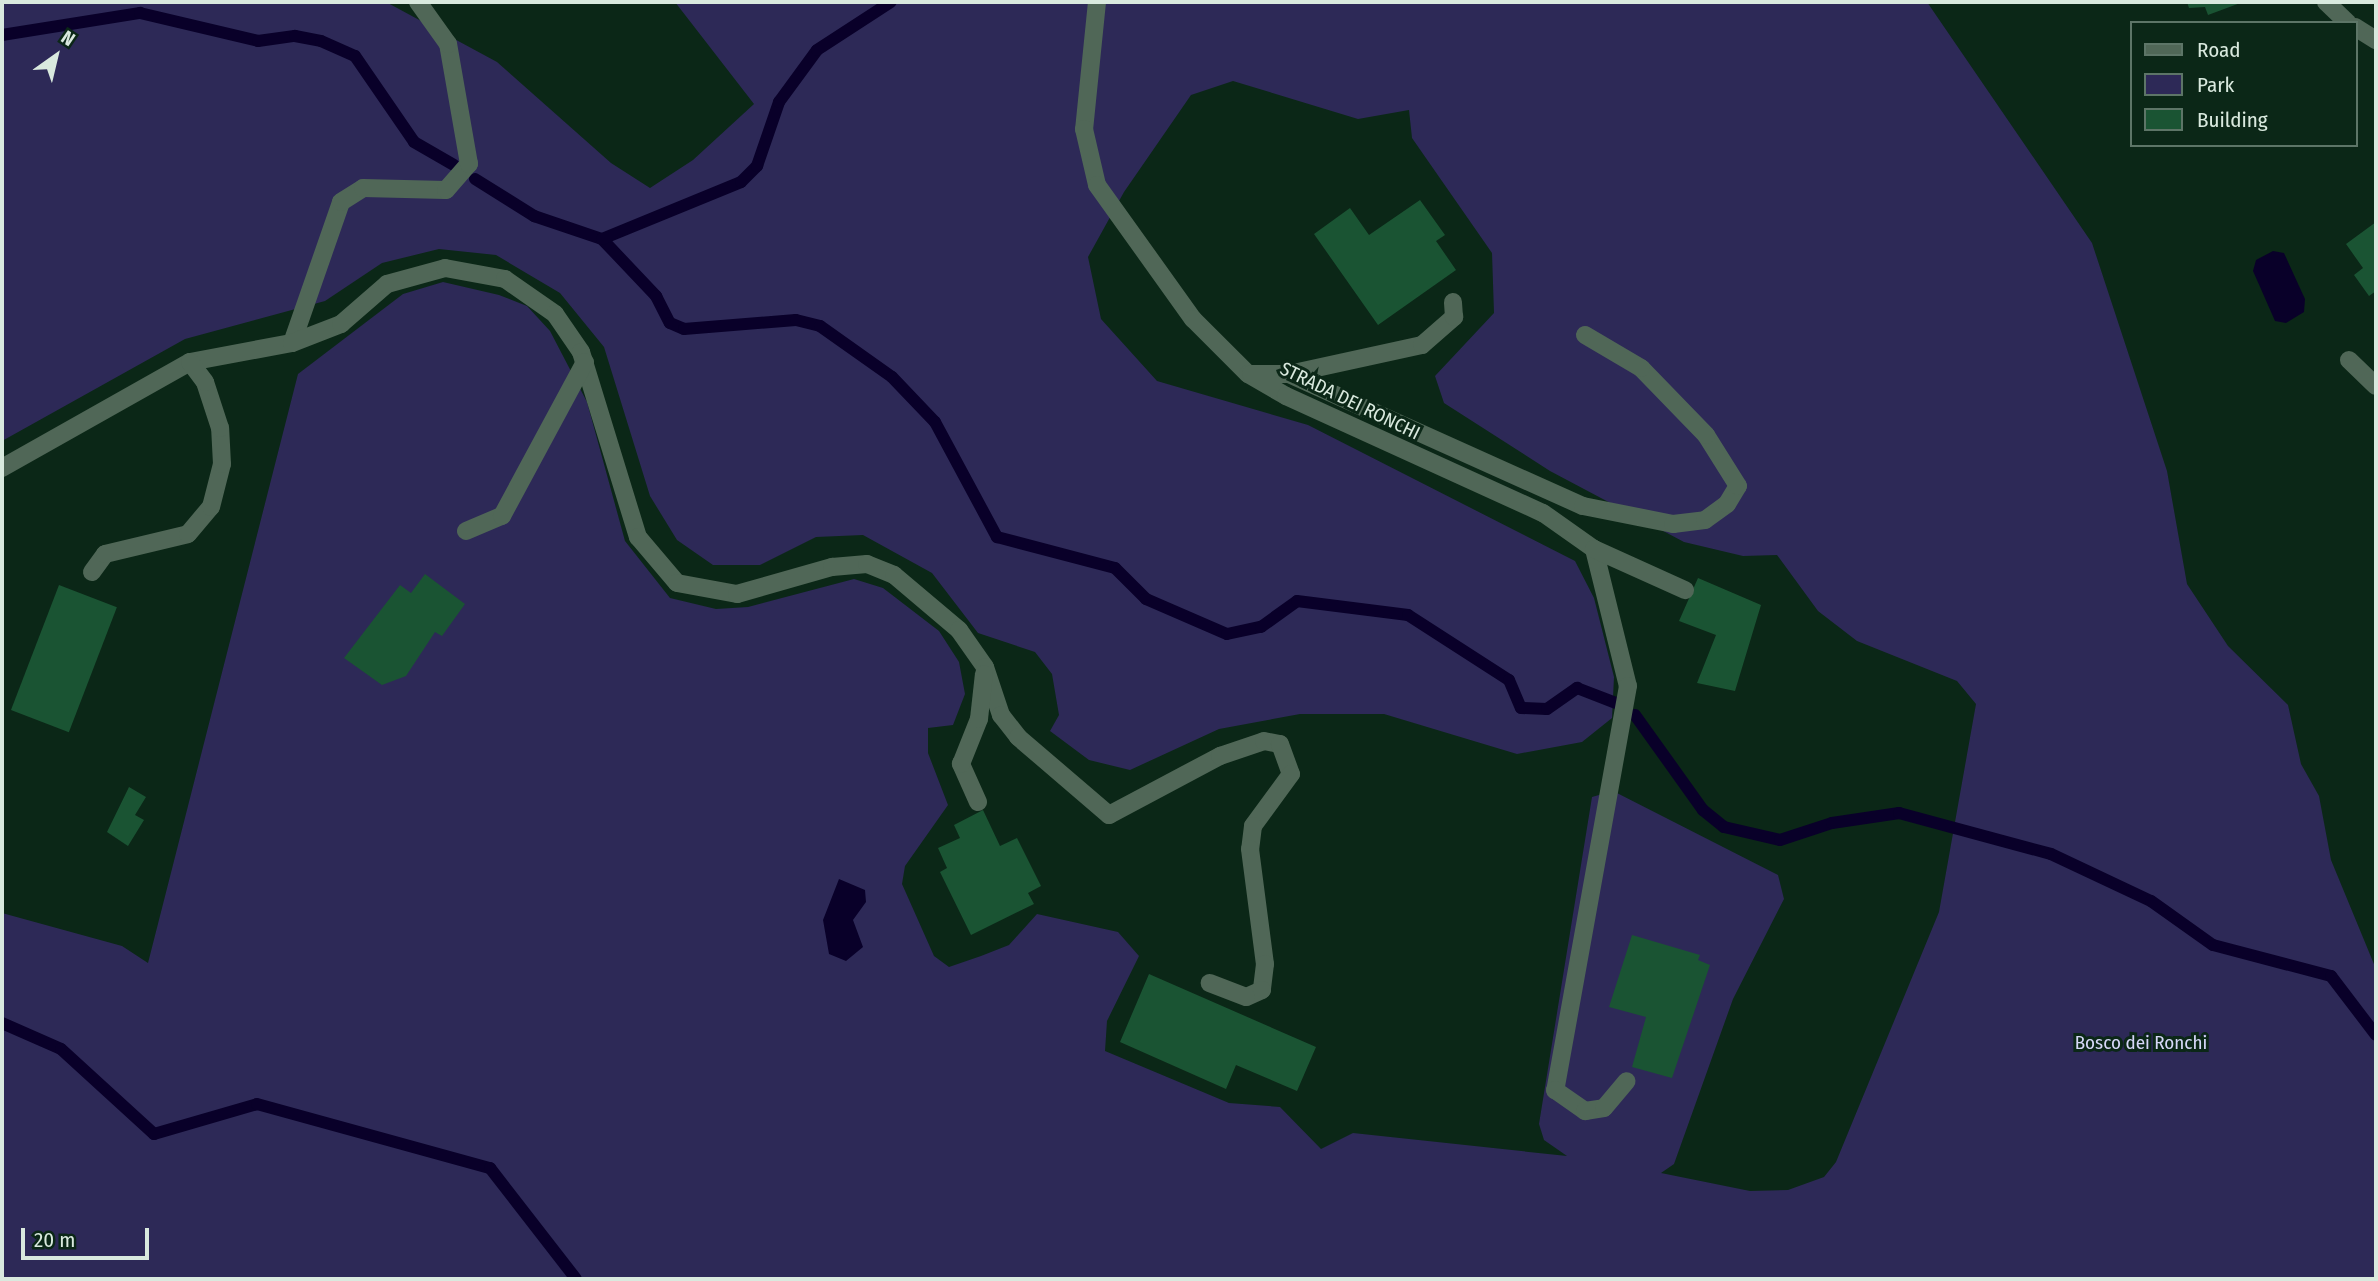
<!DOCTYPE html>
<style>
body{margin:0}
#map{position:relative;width:2378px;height:1281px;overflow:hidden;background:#0b2717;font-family:"Fira Sans Condensed",sans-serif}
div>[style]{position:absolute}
.green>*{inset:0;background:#2d2957}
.water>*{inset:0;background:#090029}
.stream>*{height:12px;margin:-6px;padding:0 6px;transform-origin:6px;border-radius:6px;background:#090029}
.building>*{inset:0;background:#1a5433;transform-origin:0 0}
.minor>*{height:18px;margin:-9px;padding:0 9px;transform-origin:9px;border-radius:9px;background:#506757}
span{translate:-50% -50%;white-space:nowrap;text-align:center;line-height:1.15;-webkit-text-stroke:6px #0b2717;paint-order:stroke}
.street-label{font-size:19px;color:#d9e9de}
.park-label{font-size:19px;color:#d6d7f8}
.frame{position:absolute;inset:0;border:4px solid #d9e9de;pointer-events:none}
.legend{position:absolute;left:2130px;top:21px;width:228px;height:126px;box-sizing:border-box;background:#0b2717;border:2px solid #5d7567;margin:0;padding:9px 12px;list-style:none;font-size:21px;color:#d9e9de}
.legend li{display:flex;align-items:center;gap:14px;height:35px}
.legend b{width:35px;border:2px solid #5d7567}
.north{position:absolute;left:21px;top:21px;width:70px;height:70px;-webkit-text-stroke:5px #0b2717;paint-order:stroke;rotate:34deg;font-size:19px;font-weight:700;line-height:28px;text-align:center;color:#d9e9de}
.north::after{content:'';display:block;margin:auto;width:24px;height:32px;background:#d9e9de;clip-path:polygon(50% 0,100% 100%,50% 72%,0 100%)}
.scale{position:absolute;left:21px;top:1228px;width:128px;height:32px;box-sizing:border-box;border:4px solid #d9e9de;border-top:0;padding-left:9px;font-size:21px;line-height:24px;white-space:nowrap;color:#d9e9de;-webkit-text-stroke:5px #0b2717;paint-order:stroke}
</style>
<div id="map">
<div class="green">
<div style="clip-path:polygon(2px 2px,386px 2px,497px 62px,611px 163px,650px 188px,693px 160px,754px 104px,675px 2px,1927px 2px,2092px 243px,2167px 471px,2187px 584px,2228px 646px,2288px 705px,2301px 764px,2319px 796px,2331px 860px,2376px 969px,2376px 1279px,2px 1279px,2px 913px,122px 946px,148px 963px,298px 374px,403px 294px,443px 282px,499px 295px,527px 306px,550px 331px,587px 402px,625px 541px,670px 598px,716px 609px,748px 607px,854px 579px,883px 588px,939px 631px,959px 662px,965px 694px,953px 725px,928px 728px,928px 753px,948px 805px,905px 866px,902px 884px,934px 956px,949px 967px,981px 956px,1009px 945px,1037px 914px,1118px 932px,1139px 956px,1107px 1021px,1105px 1051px,1229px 1103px,1280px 1107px,1321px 1149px,1353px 1133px,1567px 1156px,1544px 1140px,1539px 1124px,1592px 797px,1613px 791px,1778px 875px,1784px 899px,1733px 999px,1674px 1164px,1661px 1173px,1750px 1191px,1788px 1190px,1824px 1177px,1836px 1162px,1939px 912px,1976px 704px,1957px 681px,1857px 641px,1818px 611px,1777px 555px,1743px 556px,1684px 542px,1550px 471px,1444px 403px,1435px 376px,1494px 313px,1492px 253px,1412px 138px,1409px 110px,1358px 119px,1233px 81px,1191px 95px,1124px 192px,1088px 257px,1101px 319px,1157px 381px,1308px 425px,1575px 561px,1594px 598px,1614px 677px,1612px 718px,1582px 742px,1517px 754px,1384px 714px,1300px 714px,1219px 729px,1130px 770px,1089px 760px,1050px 731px,1059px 715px,1052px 674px,1035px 652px,978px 633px,932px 573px,863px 535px,816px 537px,760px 565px,713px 565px,677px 540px,650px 496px,604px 347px,560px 293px,496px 255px,439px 249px,382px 263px,325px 301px,185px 339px,2px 441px)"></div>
</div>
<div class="water">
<div style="clip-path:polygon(2273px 251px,2284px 253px,2305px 299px,2304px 312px,2286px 323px,2275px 321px,2253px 271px,2256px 260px)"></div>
<div style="clip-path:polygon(839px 879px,865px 890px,866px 902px,853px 920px,863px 947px,846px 961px,829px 954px,823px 920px)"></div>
</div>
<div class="stream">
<div style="left:2px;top:35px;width:140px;rotate:-9.1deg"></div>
<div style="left:140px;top:13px;width:121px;rotate:13.3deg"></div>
<div style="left:258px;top:41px;width:37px;rotate:-8deg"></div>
<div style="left:295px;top:36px;width:26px;rotate:11deg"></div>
<div style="left:321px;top:41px;width:37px;rotate:24deg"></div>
<div style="left:355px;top:56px;width:104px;rotate:55.5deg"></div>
<div style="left:414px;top:142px;width:46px;rotate:29.9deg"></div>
<div style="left:475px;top:179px;width:70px;rotate:32.1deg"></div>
<div style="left:534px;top:216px;width:72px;rotate:18.7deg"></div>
<div style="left:602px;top:239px;width:79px;rotate:46.5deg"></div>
<div style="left:656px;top:296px;width:30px;rotate:63deg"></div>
<div style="left:670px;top:323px;width:15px;rotate:23deg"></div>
<div style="left:684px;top:329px;width:112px;rotate:-4.6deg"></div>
<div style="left:796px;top:320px;width:25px;rotate:14deg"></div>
<div style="left:820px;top:326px;width:88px;rotate:35.3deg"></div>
<div style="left:892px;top:377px;width:62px;rotate:46.3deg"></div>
<div style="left:935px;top:422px;width:131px;rotate:61.7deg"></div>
<div style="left:997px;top:537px;width:122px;rotate:14.7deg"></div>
<div style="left:1115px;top:568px;width:44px;rotate:45deg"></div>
<div style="left:1146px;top:599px;width:88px;rotate:23.4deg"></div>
<div style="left:1227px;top:634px;width:35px;rotate:-12deg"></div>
<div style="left:1261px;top:627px;width:44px;rotate:-35.8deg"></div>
<div style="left:1297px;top:601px;width:112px;rotate:7.2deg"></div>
<div style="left:1408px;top:615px;width:120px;rotate:32.8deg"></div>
<div style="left:1509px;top:680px;width:30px;rotate:67deg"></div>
<div style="left:1521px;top:708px;width:26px;rotate:2deg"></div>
<div style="left:1547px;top:709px;width:37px;rotate:-35deg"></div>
<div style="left:1577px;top:688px;width:42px;rotate:21deg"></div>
<div style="left:602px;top:239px;width:150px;rotate:-22.3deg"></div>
<div style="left:741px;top:182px;width:23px;rotate:-45deg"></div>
<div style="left:757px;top:166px;width:68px;rotate:-71deg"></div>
<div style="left:779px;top:102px;width:64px;rotate:-53.8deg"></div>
<div style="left:817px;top:50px;width:88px;rotate:-33deg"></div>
<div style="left:1635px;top:715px;width:117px;rotate:54.4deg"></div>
<div style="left:1703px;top:810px;width:27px;rotate:39deg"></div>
<div style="left:1724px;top:827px;width:57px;rotate:13.1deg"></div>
<div style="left:1780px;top:840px;width:55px;rotate:-18.1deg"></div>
<div style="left:1832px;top:823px;width:68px;rotate:-8.5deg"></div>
<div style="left:1899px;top:813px;width:157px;rotate:15.1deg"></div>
<div style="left:2051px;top:854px;width:110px;rotate:25.2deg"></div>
<div style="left:2151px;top:901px;width:76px;rotate:35.4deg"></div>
<div style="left:2213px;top:945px;width:122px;rotate:14.7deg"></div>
<div style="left:2331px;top:976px;width:74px;rotate:52.7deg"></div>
<div style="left:2px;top:1023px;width:64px;rotate:23.8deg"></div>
<div style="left:61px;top:1049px;width:126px;rotate:42.4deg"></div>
<div style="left:154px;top:1134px;width:107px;rotate:-16.2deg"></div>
<div style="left:257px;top:1104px;width:242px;rotate:15.4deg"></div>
<div style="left:490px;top:1168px;width:140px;rotate:52.2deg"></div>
</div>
<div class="building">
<div style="clip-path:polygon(2187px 2px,2243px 2px,2208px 15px,2205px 7px,2189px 8px)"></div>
<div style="clip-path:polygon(1420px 200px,1445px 235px,1436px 241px,1456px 270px,1378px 325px,1314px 234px,1350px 208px,1369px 235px)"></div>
<div style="clip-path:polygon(2376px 222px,2376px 291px,2369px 296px,2354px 275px,2363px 268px,2346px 244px)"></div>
<div style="clip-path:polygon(425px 574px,465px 604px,442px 636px,435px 632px,406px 676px,382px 685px,344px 658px,400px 585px,411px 593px)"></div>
<div style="clip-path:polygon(1698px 578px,1761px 605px,1735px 691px,1697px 683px,1716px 635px,1679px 621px)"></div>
<div style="left:59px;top:585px;width:62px;height:134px;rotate:21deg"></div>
<div style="clip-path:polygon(129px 787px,146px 797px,135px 815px,144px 820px,128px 846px,107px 832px)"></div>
<div style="clip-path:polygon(983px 810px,1000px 846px,1017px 838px,1041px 886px,1028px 893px,1034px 904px,971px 935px,940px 872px,947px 868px,938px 848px,960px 838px,954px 825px)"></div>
<div style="clip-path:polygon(1632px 935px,1700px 955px,1698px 960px,1710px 965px,1672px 1078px,1632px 1067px,1646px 1017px,1609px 1007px)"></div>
<div style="clip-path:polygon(1149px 974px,1316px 1047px,1297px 1091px,1236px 1065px,1226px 1089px,1120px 1042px)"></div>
</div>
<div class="minor">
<div style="left:1097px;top:2px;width:128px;rotate:95.8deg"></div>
<div style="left:1084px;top:129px;width:57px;rotate:76.9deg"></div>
<div style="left:1097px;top:185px;width:165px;rotate:54.4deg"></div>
<div style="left:1193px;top:319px;width:78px;rotate:45deg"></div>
<div style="left:1248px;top:374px;width:44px;rotate:30.1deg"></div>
<div style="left:1286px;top:396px;width:282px;rotate:24.5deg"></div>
<div style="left:1543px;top:513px;width:62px;rotate:35.2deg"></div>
<div style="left:1594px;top:549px;width:141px;rotate:76.1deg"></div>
<div style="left:1628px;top:686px;width:411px;rotate:100.2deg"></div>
<div style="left:1555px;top:1090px;width:37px;rotate:35deg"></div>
<div style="left:1585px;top:1111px;width:19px;rotate:-9deg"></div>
<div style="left:1604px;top:1108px;width:35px;rotate:-50deg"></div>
<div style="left:2326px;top:2px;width:30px;rotate:44deg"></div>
<div style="left:2355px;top:27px;width:25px;rotate:32deg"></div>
<div style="left:292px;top:343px;width:149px;rotate:-70.8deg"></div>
<div style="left:341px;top:202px;width:26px;rotate:-32deg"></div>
<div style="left:363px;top:188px;width:83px;rotate:1.4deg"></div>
<div style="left:446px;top:190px;width:35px;rotate:-49deg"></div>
<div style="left:469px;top:164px;width:122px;rotate:-99.9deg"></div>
<div style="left:448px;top:44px;width:52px;rotate:-125.5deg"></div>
<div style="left:2349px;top:360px;width:37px;rotate:44deg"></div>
<div style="left:1251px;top:374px;width:38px"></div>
<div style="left:1289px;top:374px;width:136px;rotate:-12.3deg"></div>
<div style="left:1422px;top:345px;width:43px;rotate:-41.2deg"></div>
<div style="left:1454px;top:317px;width:15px;rotate:-94deg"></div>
<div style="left:1289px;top:374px;width:322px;rotate:24.2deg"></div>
<div style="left:1583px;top:506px;width:92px;rotate:11.3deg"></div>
<div style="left:1673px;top:524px;width:32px;rotate:-7deg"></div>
<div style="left:1705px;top:520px;width:27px;rotate:-36deg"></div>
<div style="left:1727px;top:504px;width:21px;rotate:-59deg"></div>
<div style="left:1738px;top:486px;width:60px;rotate:-122.1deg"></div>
<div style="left:1706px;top:435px;width:93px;rotate:-134.1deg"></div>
<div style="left:1641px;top:368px;width:65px;rotate:-149.5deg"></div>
<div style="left:2px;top:468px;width:216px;rotate:-29.4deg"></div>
<div style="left:190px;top:362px;width:104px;rotate:-10.6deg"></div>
<div style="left:292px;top:343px;width:53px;rotate:-21.2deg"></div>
<div style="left:341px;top:324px;width:61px;rotate:-41deg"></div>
<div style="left:387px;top:284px;width:60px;rotate:-15.4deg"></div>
<div style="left:445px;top:268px;width:61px;rotate:10.4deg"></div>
<div style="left:505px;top:279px;width:61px;rotate:35deg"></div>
<div style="left:555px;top:314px;width:46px;rotate:55.6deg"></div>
<div style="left:581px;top:352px;width:194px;rotate:72.9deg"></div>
<div style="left:638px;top:537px;width:60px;rotate:49.7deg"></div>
<div style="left:677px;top:583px;width:61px;rotate:10.4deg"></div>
<div style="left:737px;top:594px;width:99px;rotate:-15.9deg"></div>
<div style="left:832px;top:567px;width:35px;rotate:-5deg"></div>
<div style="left:867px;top:564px;width:29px;rotate:22deg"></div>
<div style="left:894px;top:575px;width:85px;rotate:40.2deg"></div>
<div style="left:959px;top:630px;width:45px;rotate:54.9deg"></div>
<div style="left:985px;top:667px;width:51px;rotate:71.6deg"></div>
<div style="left:1001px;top:715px;width:28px;rotate:52deg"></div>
<div style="left:1018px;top:737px;width:120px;rotate:40.6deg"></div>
<div style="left:1109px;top:815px;width:126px;rotate:-28deg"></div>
<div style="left:1220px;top:756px;width:46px;rotate:-18.8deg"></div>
<div style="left:1264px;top:741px;width:16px;rotate:11deg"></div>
<div style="left:1280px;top:744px;width:32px;rotate:70deg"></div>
<div style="left:1291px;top:774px;width:64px;rotate:126.2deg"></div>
<div style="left:1253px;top:826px;width:23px;rotate:97deg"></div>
<div style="left:1250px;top:849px;width:116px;rotate:82.6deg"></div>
<div style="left:1265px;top:964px;width:26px;rotate:97deg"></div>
<div style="left:1262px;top:990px;width:17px;rotate:156deg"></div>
<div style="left:1246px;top:997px;width:39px;rotate:-159deg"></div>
<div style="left:466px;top:531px;width:39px;rotate:-23deg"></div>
<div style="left:502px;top:516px;width:175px;rotate:-61.7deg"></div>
<div style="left:1594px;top:549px;width:100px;rotate:24.3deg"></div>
<div style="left:92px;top:572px;width:22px;rotate:-54deg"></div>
<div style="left:105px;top:554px;width:85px;rotate:-13.5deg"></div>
<div style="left:188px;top:534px;width:35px;rotate:-50deg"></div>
<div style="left:211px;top:507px;width:44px;rotate:-75.7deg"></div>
<div style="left:222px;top:464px;width:36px;rotate:-93deg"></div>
<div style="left:220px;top:428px;width:48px;rotate:-108.1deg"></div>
<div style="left:205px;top:382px;width:25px;rotate:-127deg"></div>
<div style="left:978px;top:802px;width:42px;rotate:-114.1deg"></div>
<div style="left:961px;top:764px;width:48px;rotate:-68.2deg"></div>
<div style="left:979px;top:719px;width:45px;rotate:-83.7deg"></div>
</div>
<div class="street-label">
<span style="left:1350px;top:401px;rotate:26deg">STRADA DEI RONCHI</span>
</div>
<div class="park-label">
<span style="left:2141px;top:1043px">Bosco dei Ronchi</span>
</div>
<div class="frame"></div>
<ul class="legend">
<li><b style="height:9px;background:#506757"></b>Road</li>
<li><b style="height:19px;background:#2d2957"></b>Park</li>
<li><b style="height:19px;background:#1a5433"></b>Building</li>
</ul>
<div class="north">N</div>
<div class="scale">20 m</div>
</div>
